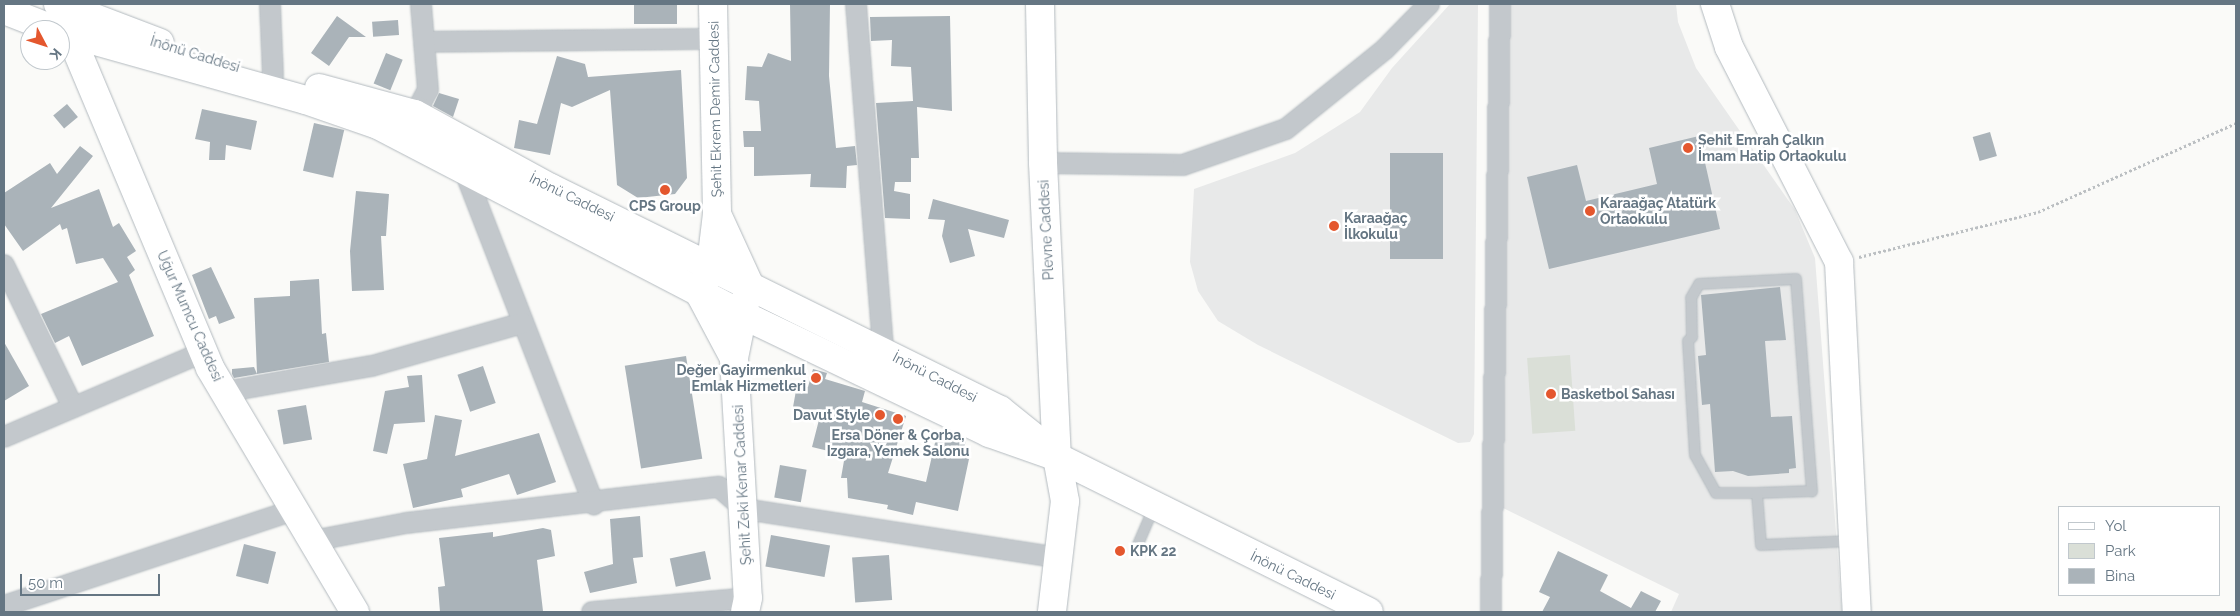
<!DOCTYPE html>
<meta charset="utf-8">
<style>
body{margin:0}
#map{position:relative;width:2240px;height:616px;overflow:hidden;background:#fafaf8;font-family:Raleway,sans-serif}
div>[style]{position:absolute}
.built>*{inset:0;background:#e8e9e9}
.green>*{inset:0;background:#dadfd7;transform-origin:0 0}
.building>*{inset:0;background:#aab3b9;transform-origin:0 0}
.path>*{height:3px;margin-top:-1.5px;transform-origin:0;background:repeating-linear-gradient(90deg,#bbbfc2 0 2.5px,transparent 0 5px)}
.roads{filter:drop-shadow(0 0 1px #b3babf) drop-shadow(0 0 1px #b3babf)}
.lane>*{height:10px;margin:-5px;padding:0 5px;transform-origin:5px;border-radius:5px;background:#c3c8cc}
.street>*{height:20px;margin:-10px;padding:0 10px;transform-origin:10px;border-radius:10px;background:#c3c8cc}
.secondary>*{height:28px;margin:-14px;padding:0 14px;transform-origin:14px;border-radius:14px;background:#fff}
.dots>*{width:14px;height:14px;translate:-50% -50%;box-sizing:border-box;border:2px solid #fff;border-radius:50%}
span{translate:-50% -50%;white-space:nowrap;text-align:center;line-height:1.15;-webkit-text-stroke:5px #fff;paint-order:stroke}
.street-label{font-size:14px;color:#657683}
.poi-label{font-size:14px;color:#657683;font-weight:700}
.left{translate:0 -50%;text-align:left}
.right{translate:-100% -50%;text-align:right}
.frame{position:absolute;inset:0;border:5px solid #657683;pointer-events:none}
.legend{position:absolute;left:2058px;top:506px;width:162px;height:90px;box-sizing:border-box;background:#fff;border:1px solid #c1c8cd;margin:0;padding:6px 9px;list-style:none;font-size:15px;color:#657683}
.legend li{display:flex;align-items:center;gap:10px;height:25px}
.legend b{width:25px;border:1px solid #c1c8cd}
.north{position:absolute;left:20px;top:20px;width:50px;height:50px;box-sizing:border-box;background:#fff;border:1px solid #c1c8cd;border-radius:50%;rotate:130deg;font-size:14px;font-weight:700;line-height:20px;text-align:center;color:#657683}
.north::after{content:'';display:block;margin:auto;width:18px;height:22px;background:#e4572e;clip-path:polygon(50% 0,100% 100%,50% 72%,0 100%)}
.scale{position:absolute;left:20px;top:574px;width:140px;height:22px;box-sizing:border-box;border:2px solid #657683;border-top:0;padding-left:6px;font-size:15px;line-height:18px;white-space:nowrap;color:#657683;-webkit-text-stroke:4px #fff;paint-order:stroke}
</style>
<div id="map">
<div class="built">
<div style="clip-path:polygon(1450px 4px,1478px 4px,1474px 434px,1470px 442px,1458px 443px,1258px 345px,1218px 321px,1198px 291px,1190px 262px,1194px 189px,1295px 153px,1360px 112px,1392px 68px)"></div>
<div style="clip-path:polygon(1508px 4px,1676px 4px,1678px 22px,1696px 68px,1795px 210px,1815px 258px,1842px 612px,1671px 612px,1679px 594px,1503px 508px)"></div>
</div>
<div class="green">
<div style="left:1570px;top:355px;width:76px;height:43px;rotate:86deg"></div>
</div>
<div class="building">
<div style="left:634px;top:4px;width:43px;height:20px"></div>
<div style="clip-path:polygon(790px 4px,830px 4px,829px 76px,836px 148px,855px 146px,857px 165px,847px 166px,846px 188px,810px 187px,811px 174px,754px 176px,754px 147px,744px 147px,743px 131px,761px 131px,759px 101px,745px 100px,747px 66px,762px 67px,768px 53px,791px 61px)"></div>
<div style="clip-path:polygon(337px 16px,366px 37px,349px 37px,329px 66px,311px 53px)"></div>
<div style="clip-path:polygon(950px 16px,952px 111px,917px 107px,919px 158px,911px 158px,911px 182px,895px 182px,894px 191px,910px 194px,910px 219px,885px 218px,876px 103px,913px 101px,911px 67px,891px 66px,892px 40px,871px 41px,870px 17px)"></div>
<div style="left:398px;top:20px;width:15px;height:26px;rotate:86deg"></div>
<div style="left:386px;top:53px;width:18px;height:33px;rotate:22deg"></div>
<div style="clip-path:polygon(557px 56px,585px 64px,588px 77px,681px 70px,687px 178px,675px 194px,638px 198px,617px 185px,610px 90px,572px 107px,561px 103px,550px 155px,514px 148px,519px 120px,537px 124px)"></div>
<div style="clip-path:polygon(439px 93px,459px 99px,453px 117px,433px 106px)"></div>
<div style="left:67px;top:104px;width:17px;height:18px;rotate:50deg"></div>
<div style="clip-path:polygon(202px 109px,257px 121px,251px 150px,226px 145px,225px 160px,209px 160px,210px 142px,195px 139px)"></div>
<div style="left:314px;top:123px;width:31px;height:49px;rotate:13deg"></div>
<div style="left:1990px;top:132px;width:25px;height:18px;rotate:74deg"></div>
<div style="clip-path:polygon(1699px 136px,1720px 229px,1549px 269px,1527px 177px,1577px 165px,1586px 201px,1657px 184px,1649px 148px)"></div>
<div style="clip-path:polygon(80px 146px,93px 156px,51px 208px,99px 189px,113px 227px,119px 223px,136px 251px,127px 257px,135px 270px,129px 275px,154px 336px,82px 366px,69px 336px,55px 343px,41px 314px,118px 282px,103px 258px,76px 264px,67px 228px,62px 230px,60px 224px,23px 251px,4px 224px,4px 193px,50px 163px,57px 174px)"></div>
<div style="left:1390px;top:153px;width:53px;height:106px"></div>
<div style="clip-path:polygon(356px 191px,389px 194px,386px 236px,381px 236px,384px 290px,352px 291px,350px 251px)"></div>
<div style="clip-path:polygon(933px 199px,1009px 220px,1004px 238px,968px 229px,975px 256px,950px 263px,942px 236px,945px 220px,928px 219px)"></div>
<div style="clip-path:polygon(211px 267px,235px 318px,219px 324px,216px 316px,209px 319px,192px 275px)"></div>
<div style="clip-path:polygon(319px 279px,322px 334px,326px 333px,329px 362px,257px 374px,254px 298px,290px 296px,290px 281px)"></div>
<div style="clip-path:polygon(1780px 287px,1786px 340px,1765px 341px,1771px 417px,1792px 416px,1796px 468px,1789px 469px,1789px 473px,1748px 476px,1733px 471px,1715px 472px,1710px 404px,1702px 405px,1698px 356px,1706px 355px,1701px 295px)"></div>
<div style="clip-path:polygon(4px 342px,29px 386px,4px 401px)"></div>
<div style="left:686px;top:356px;width:104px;height:62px;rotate:81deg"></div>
<div style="left:483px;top:366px;width:39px;height:27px;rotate:71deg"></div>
<div style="clip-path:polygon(254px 367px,257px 374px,234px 378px,232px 374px,232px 369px)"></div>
<div style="clip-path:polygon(813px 369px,827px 373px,825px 379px,865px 391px,862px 402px,906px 416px,888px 473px,926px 482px,937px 434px,966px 440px,962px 457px,969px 459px,958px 511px,916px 502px,913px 515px,887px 509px,888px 505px,848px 498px,847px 478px,841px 478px,845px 455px,812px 447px,821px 412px,793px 407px,797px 385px,808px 387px)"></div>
<div style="clip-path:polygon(422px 375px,425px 422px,394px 424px,387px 454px,373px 451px,385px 391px,409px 387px,407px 376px)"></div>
<div style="left:306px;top:405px;width:35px;height:29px;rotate:80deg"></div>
<div style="clip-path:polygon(435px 415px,462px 420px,455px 456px,539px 433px,556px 482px,517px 495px,509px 474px,461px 489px,463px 497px,413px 508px,403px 464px,427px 459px)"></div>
<div style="left:780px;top:465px;width:27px;height:33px;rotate:10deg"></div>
<div style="clip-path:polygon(640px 516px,643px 557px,633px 558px,637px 583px,590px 593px,584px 572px,613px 564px,610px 519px)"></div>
<div style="clip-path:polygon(543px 528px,551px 530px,555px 556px,537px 560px,543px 611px,440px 612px,438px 587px,445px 586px,439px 538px,493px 532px,493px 537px)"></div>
<div style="left:771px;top:535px;width:60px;height:32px;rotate:10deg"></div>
<div style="left:244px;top:544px;width:33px;height:33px;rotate:14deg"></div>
<div style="left:705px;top:551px;width:29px;height:36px;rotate:78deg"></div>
<div style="clip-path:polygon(1558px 551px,1608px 575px,1600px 591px,1631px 608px,1641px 591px,1661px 601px,1655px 612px,1542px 612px,1550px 597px,1539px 592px)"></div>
<div style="left:889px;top:555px;width:45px;height:37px;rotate:86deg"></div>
</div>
<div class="path">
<div style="left:1859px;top:257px;width:185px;rotate:-14.1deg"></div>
<div style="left:2038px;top:212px;width:217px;rotate:-24.2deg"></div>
</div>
<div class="roads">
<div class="lane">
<div style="left:1757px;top:493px;width:41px;rotate:180deg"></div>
<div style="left:1716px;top:493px;width:43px;rotate:-118.9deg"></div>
<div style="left:1695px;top:455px;width:114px;rotate:-93.5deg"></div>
<div style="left:1688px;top:341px;width:6px;rotate:-45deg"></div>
<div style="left:1692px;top:337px;width:39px;rotate:-91deg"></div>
<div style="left:1691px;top:298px;width:16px;rotate:-60deg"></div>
<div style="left:1699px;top:284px;width:97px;rotate:-3deg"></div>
<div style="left:1796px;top:279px;width:213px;rotate:85.7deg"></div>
<div style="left:1812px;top:491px;width:55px;rotate:177.9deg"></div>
<div style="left:1757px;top:493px;width:52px;rotate:85.6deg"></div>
<div style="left:1761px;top:545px;width:91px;rotate:-2.5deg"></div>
<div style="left:1136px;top:549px;width:46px;rotate:-66.8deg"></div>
</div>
<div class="street">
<div style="left:270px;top:4px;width:72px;rotate:87.6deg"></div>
<div style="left:856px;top:4px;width:347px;rotate:85.5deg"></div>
<div style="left:424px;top:42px;width:289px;rotate:-0.6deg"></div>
<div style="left:415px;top:114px;width:27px;rotate:-62deg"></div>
<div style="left:428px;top:90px;width:86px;rotate:-94.7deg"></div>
<div style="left:1043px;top:163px;width:140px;rotate:0.8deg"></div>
<div style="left:1183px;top:165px;width:109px;rotate:-19.3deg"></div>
<div style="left:1286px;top:129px;width:127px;rotate:-38.9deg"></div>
<div style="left:1385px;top:49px;width:63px;rotate:-45.6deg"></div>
<div style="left:463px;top:167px;width:362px;rotate:68.8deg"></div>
<div style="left:4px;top:265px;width:158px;rotate:64.1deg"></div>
<div style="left:224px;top:392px;width:150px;rotate:-10deg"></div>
<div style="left:372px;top:366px;width:157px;rotate:-15.9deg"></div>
<div style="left:4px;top:437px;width:216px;rotate:-23.1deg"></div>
<div style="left:312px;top:541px;width:96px;rotate:-10.8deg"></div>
<div style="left:406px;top:523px;width:315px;rotate:-6.6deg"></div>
<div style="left:719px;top:487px;width:33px;rotate:41deg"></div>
<div style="left:744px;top:509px;width:319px;rotate:8.8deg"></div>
<div style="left:4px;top:606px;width:305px;rotate:-18.3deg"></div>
<div style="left:592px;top:612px;width:157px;rotate:-5.1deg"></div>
<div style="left:1491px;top:612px;width:608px;rotate:-89.15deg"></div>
</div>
<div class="secondary">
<div style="left:58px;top:4px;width:109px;rotate:20.9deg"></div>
<div style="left:713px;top:4px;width:210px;rotate:88.9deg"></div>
<div style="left:1040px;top:4px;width:159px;rotate:88.9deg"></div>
<div style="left:1043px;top:163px;width:294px;rotate:87.3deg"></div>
<div style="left:1057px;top:457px;width:45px;rotate:79.7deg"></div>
<div style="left:1065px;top:501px;width:112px;rotate:96.7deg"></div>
<div style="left:1715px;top:4px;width:45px;rotate:72deg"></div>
<div style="left:1729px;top:47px;width:242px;rotate:62.9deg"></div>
<div style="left:1839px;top:262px;width:350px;rotate:87.1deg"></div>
<div style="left:4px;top:10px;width:55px;rotate:21.4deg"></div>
<div style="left:66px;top:25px;width:372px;rotate:67.2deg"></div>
<div style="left:210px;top:368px;width:284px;rotate:59.3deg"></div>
<div style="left:60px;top:31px;width:255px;rotate:15.7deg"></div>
<div style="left:306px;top:100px;width:76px;rotate:19.1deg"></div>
<div style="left:378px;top:125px;width:414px;rotate:27.5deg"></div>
<div style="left:745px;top:316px;width:271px;rotate:25.6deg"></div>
<div style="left:989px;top:433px;width:72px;rotate:19.4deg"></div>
<div style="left:1057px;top:457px;width:348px;rotate:26.4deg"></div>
<div style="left:319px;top:88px;width:99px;rotate:15.2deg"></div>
<div style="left:415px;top:114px;width:155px;rotate:28.6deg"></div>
<div style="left:551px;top:188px;width:501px;rotate:26.31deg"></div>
<div style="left:1000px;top:410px;width:59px;rotate:38.8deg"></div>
<div style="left:717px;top:214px;width:77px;rotate:65.4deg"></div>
<div style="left:749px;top:284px;width:76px;rotate:101.5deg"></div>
<div style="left:734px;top:358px;width:72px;rotate:-118deg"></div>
<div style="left:700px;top:294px;width:32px;rotate:-70deg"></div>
<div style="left:711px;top:264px;width:50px;rotate:-83.2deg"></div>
<div style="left:734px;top:358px;width:240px;rotate:86.7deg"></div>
<div style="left:748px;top:598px;width:14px;rotate:102deg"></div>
</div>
</div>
<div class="dots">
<div style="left:1688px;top:148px;background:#e4572e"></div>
<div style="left:665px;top:190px;background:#e4572e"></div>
<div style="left:1590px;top:211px;background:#e4572e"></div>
<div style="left:1334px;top:226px;background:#e4572e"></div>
<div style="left:816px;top:378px;background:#e4572e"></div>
<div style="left:1551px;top:394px;background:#e4572e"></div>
<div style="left:880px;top:415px;background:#e4572e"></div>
<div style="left:898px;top:419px;background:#e4572e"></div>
<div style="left:1120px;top:551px;background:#e4572e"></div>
</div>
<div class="street-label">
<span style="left:195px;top:54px;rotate:17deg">İnönü Caddesi</span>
<span style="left:715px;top:109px;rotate:-91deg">Şehit Ekrem Demir Caddesi</span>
<span style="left:572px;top:197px;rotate:26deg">İnönü Caddesi</span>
<span style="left:1046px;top:230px;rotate:-93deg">Plevne Caddesi</span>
<span style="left:190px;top:316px;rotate:66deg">Uğur Mumcu Caddesi</span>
<span style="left:935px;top:377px;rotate:27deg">İnönü Caddesi</span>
<span style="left:742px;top:485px;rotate:-93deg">Şehit Zeki Kenar Caddesi</span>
<span style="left:1293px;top:575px;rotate:26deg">İnönü Caddesi</span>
</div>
<div class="poi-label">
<span class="left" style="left:1698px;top:148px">Şehit Emrah Çalkın<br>İmam Hatip Ortaokulu</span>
<span class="left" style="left:1600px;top:211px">Karaağaç Atatürk<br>Ortaokulu</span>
<span style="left:665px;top:206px">CPS Group</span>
<span class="left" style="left:1344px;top:226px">Karaağaç<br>İlkokulu</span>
<span class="right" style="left:806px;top:378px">Değer Gayirmenkul<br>Emlak Hizmetleri</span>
<span class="left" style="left:1561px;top:394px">Basketbol Sahası</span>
<span class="right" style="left:870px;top:415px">Davut Style</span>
<span style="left:898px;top:443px">Ersa Döner &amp; Çorba,<br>Izgara, Yemek Salonu</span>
<span class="left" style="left:1130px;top:551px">KPK 22</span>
</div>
<div class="frame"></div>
<ul class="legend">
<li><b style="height:6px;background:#fff"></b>Yol</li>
<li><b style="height:14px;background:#dadfd7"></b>Park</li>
<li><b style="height:14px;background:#aab3b9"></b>Bina</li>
</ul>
<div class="north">K</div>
<div class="scale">50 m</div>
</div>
